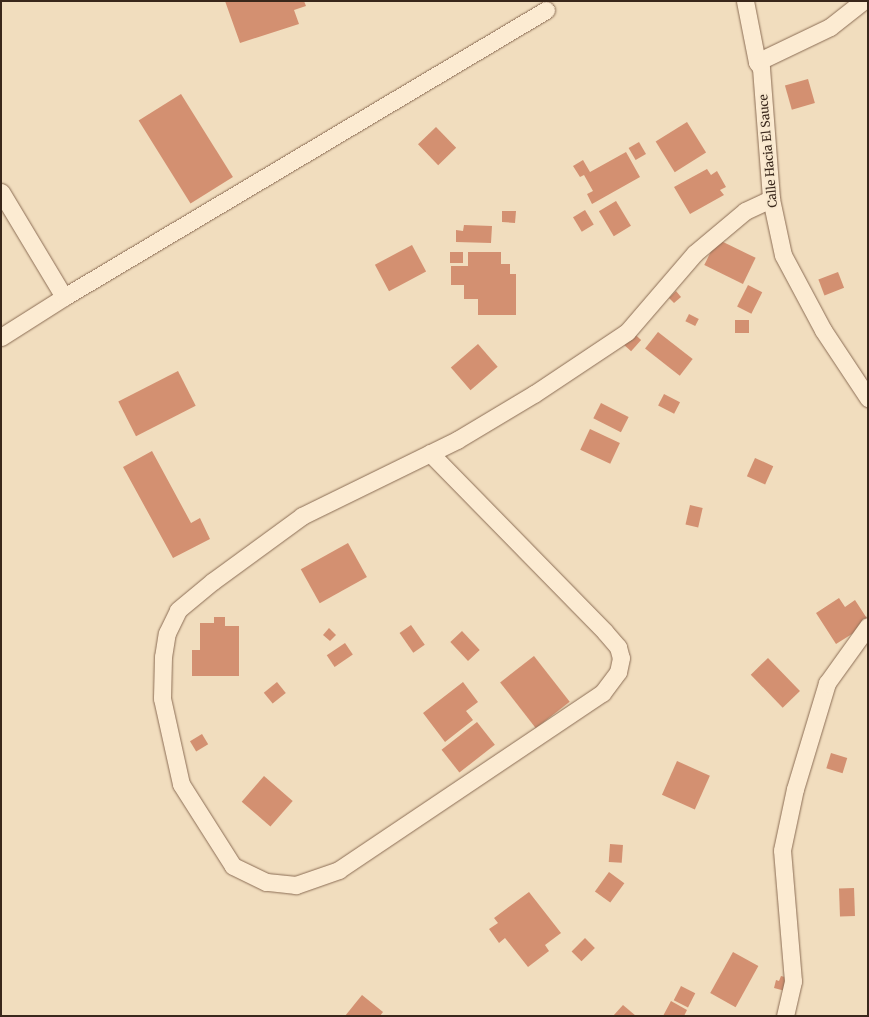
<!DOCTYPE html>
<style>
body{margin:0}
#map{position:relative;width:869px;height:1017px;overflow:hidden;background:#f1ddbe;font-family:Merriweather,serif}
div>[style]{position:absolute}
.building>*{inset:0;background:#d39071;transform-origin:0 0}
.roads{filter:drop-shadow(0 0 1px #8b6d55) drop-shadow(0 0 1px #8b6d55)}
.minor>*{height:17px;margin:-8.5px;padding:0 8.5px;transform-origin:8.5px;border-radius:8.5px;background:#fcebd2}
span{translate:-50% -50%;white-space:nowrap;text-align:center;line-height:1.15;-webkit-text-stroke:4px #f8e8ce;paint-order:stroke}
.street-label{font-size:12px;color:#39271b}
.frame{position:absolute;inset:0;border:2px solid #39271b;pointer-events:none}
</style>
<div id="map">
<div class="building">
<div style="clip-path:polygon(225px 1px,304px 1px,306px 6px,294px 10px,299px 24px,240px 43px)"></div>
<div style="left:808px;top:79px;width:25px;height:24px;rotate:74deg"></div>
<div style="left:181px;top:94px;width:98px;height:50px;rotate:58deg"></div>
<div style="left:687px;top:122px;width:36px;height:37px;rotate:58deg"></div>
<div style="left:436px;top:127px;width:29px;height:25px;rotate:46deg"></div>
<div style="left:639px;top:142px;width:14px;height:12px;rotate:60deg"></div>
<div style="clip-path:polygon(626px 152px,640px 177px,592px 204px,587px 194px,593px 191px,584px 175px,580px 177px,573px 166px,583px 160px,590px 172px)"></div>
<div style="clip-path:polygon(707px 169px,711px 175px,717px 171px,726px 187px,720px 190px,724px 195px,690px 214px,674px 187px)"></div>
<div style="left:616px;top:201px;width:29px;height:20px;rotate:59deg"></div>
<div style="left:585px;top:210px;width:17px;height:14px;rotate:59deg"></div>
<div style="clip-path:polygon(502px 211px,516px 211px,515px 223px,502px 222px)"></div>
<div style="clip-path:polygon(464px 225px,492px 226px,491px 243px,456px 242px,456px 230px,463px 231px)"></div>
<div style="left:717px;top:239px;width:43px;height:29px;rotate:26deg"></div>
<div style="left:412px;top:245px;width:30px;height:42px;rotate:62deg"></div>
<div style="left:450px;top:252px;width:13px;height:11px"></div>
<div style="clip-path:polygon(468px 252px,501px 252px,501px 264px,510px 264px,510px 274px,516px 274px,516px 315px,478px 315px,478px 299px,464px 299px,464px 285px,451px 285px,451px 266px,468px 266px)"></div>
<div style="left:838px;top:272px;width:17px;height:21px;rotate:69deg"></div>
<div style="left:748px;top:285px;width:16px;height:24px;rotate:27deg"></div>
<div style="clip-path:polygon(676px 291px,681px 297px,674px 303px,669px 298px)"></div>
<div style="left:689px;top:314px;width:11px;height:8px;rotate:27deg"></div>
<div style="left:749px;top:320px;width:13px;height:14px;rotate:90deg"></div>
<div style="left:630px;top:330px;width:15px;height:15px;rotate:42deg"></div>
<div style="left:658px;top:332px;width:44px;height:21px;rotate:38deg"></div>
<div style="left:478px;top:344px;width:30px;height:36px;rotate:49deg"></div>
<div style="left:178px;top:371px;width:39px;height:67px;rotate:63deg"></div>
<div style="left:664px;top:394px;width:18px;height:13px;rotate:27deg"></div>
<div style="left:601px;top:403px;width:31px;height:17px;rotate:27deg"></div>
<div style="left:590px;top:429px;width:33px;height:23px;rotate:25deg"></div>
<div style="clip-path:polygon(152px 451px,191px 523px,200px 518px,210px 539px,173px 558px,123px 467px)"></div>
<div style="left:755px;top:458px;width:20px;height:20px;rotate:24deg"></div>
<div style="left:690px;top:505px;width:13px;height:20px;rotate:13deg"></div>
<div style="left:348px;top:543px;width:39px;height:54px;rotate:61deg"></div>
<div style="clip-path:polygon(839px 598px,845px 607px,855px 600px,868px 620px,868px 624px,836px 644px,816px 613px)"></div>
<div style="clip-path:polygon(214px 617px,225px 617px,225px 626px,239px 626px,239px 676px,192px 676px,192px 650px,200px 650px,200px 623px,214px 623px)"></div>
<div style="left:411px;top:625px;width:24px;height:14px;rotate:55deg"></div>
<div style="clip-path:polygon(329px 628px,336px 635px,330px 641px,323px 635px)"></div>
<div style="left:462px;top:631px;width:26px;height:16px;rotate:47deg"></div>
<div style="left:345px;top:643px;width:14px;height:22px;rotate:56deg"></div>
<div style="left:534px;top:656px;width:58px;height:43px;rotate:52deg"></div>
<div style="left:768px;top:658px;width:46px;height:24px;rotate:46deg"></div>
<div style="left:277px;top:682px;width:14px;height:17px;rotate:51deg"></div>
<div style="clip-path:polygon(463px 682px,478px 702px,466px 711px,473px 720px,445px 742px,423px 713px)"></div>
<div style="left:477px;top:722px;width:29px;height:45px;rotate:52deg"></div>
<div style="left:202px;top:734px;width:12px;height:14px;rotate:59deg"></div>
<div style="left:831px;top:753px;width:17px;height:16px;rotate:17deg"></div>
<div style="left:677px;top:761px;width:36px;height:37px;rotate:24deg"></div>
<div style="left:264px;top:776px;width:38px;height:34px;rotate:41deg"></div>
<div style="left:610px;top:844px;width:13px;height:18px;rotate:4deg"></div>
<div style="left:609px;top:872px;width:19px;height:24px;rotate:36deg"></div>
<div style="left:854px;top:888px;width:28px;height:15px;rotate:88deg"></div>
<div style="clip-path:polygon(529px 892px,561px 933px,545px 945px,549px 951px,528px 967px,505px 938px,499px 943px,489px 929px,498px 923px,494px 918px)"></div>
<div style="left:585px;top:938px;width:14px;height:19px;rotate:45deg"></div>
<div style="left:733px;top:952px;width:29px;height:47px;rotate:29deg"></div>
<div style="clip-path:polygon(781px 976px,788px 978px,789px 992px,774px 988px,776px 980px,779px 981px)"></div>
<div style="left:681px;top:986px;width:16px;height:16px;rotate:27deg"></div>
<div style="clip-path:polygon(362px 995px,383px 1012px,380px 1016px,345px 1016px)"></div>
<div style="clip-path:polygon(671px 1001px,687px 1010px,684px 1016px,663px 1016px)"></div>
<div style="clip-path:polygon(623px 1005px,636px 1016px,613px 1016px)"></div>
</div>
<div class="roads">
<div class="minor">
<div style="left:745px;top:1px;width:62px;rotate:78.9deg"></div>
<div style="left:757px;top:62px;width:7px;rotate:56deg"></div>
<div style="left:761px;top:68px;width:131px;rotate:85.6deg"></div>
<div style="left:771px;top:199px;width:57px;rotate:77.9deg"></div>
<div style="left:783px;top:255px;width:85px;rotate:61.9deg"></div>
<div style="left:823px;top:330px;width:82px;rotate:56.5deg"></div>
<div style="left:757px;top:62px;width:81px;rotate:-25.6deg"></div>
<div style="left:830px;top:27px;width:42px;rotate:-38.2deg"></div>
<div style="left:1px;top:192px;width:122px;rotate:59deg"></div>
<div style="left:1px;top:337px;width:75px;rotate:-32.4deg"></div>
<div style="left:64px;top:297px;width:561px;rotate:-30.77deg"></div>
<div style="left:430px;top:453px;width:250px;rotate:45.6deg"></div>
<div style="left:605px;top:632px;width:20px;rotate:49deg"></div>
<div style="left:618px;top:647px;width:11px;rotate:75deg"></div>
<div style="left:621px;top:658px;width:14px;rotate:102deg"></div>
<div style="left:618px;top:672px;width:26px;rotate:127deg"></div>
<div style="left:602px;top:693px;width:317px;rotate:146.1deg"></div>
<div style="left:339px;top:870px;width:46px;rotate:160.8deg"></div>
<div style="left:296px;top:885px;width:30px;rotate:-174deg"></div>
<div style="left:266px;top:882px;width:37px;rotate:-154deg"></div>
<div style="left:233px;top:866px;width:97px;rotate:-122.4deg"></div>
<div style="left:181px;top:784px;width:88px;rotate:-102.5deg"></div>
<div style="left:162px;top:698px;width:41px;rotate:-88.6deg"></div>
<div style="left:163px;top:657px;width:24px;rotate:-81deg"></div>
<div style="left:167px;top:633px;width:25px;rotate:-64deg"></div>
<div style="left:178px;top:610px;width:45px;rotate:-39.6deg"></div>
<div style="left:213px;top:581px;width:110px;rotate:-36.1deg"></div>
<div style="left:302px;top:516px;width:173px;rotate:-26.1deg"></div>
<div style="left:457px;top:440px;width:90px;rotate:-30.9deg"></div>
<div style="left:534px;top:394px;width:112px;rotate:-33.7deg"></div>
<div style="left:627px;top:332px;width:104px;rotate:-49.3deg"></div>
<div style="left:695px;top:253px;width:65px;rotate:-40deg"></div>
<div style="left:745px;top:211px;width:29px;rotate:-25deg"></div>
<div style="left:785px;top:1016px;width:36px;rotate:-77deg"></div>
<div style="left:793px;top:981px;width:131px;rotate:-94.8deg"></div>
<div style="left:782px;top:850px;width:62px;rotate:-78deg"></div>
<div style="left:795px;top:789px;width:111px;rotate:-73.2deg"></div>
<div style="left:827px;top:683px;width:70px;rotate:-54.3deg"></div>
</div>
</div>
<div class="street-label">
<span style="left:768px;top:151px;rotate:-95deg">Calle Hacia El Sauce</span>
</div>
<div class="frame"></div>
</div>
